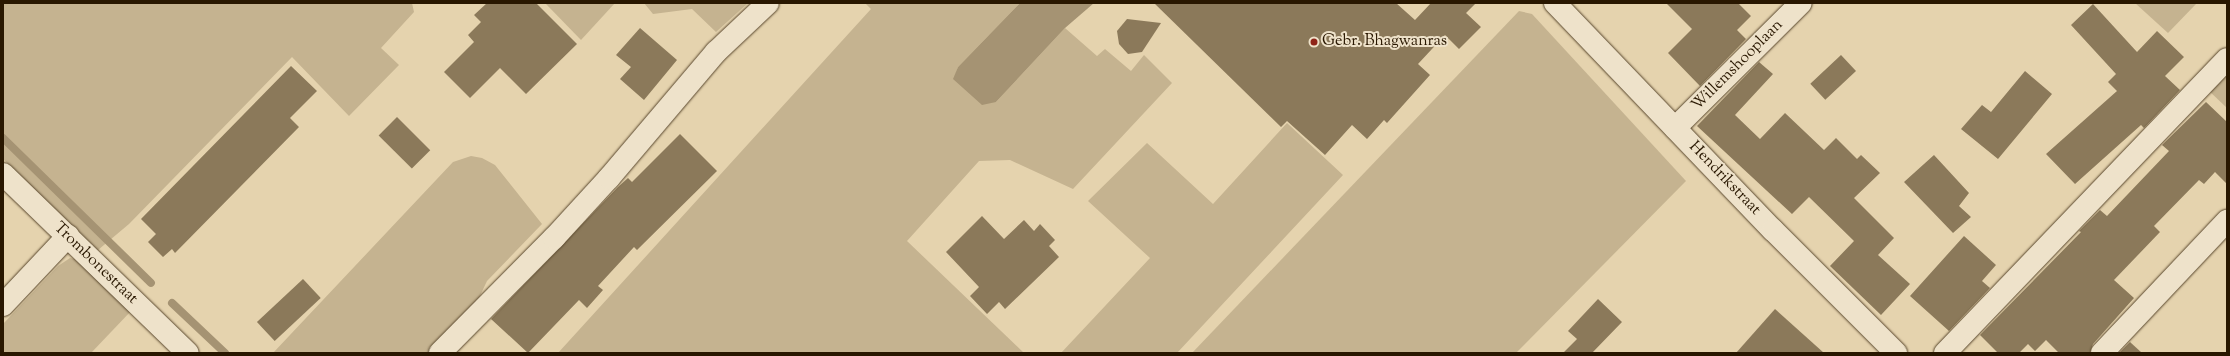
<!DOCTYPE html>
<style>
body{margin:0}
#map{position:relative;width:2230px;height:356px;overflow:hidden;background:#e5d3ae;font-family:"Sorts Mill Goudy",serif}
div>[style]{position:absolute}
.green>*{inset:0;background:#c5b390}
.water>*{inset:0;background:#a59373}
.stream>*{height:8px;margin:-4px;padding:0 4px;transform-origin:4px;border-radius:4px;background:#a59373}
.building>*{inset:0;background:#8b795a;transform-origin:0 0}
.roads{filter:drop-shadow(0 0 1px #58462c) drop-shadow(0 0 1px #58462c)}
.street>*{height:22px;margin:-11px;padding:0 11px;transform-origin:11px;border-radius:11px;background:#eee2ca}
.secondary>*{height:22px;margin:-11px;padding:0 11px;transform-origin:11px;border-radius:11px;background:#eee2ca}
.dots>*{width:11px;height:11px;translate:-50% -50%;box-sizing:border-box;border:2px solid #eee2ca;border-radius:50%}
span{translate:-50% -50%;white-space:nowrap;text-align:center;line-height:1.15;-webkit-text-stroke:4px #eee2ca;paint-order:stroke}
.poi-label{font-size:16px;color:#291700}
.left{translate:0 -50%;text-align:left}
.street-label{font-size:16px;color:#291700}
.frame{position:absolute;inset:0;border:4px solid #291700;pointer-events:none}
</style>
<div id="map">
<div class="green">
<div style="clip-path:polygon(3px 3px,412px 3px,414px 12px,381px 48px,399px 65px,349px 116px,292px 57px,129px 224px,98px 250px,3px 159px)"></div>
<div style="clip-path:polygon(545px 3px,615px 3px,581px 40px)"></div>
<div style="clip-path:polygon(644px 3px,748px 3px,716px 32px,692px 9px,653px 14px)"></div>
<div style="clip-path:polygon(865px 3px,1020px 3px,958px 67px,954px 79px,996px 102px,1065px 28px,1097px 56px,1105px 49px,1131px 71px,1144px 55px,1172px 83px,1073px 189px,1010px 160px,979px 161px,907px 241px,1024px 353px,558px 353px,871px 9px)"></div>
<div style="clip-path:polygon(2135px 3px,2197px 3px,2168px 33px)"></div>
<div style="clip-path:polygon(1519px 11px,1532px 14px,1686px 181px,1516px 353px,1192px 353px)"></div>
<div style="clip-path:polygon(2227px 69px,2227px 108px,2207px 89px)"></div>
<div style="clip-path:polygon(1287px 123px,1343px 175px,1177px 353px,1061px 353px,1150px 258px,1088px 201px,1147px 143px,1213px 204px)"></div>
<div style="clip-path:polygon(471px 156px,482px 158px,495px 165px,542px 224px,487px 281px,470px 317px,432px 353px,273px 353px,453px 162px)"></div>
<div style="clip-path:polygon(70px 258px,82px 261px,132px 310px,91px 353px,3px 353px,3px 324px,58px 266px)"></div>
</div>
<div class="water">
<div style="clip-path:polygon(1020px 3px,1094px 3px,1065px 28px,996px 102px,982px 105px,953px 79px,958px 67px)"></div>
</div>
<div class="stream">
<div style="left:3px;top:138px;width:207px;rotate:44.4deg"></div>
<div style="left:172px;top:303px;width:73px;rotate:43.3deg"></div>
</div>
<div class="building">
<div style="clip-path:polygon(487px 3px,536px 3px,577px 44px,526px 94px,500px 68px,470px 98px,444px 72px,474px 42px,468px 35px,481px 22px,474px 15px)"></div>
<div style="clip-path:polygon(1154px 3px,1396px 3px,1415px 20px,1431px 3px,1476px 3px,1466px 13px,1481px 27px,1459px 49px,1445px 35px,1418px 64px,1430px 75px,1387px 123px,1384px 120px,1367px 139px,1352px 125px,1325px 155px,1287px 121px,1281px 127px)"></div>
<div style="clip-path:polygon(1666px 3px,1738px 3px,1751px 16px,1737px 30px,1746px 39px,1700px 86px,1668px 53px,1692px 29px)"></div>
<div style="clip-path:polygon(2093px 4px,2137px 52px,2157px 31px,2184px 57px,2165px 76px,2180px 90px,2144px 128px,2141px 125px,2075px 184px,2046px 154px,2117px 91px,2108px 82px,2116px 74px,2071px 25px)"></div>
<div style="clip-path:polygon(1127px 19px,1161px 23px,1142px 52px,1128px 54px,1119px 44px,1117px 31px)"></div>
<div style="clip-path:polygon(640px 28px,677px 60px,644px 100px,620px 79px,631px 67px,616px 55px)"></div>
<div style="left:1841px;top:55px;width:22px;height:42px;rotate:47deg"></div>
<div style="clip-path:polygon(1759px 62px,1773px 74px,1735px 115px,1760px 139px,1785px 113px,1824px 150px,1836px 138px,1857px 159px,1861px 155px,1880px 173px,1854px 198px,1894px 238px,1878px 255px,1910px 284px,1881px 315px,1830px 266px,1854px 241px,1809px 197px,1792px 214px,1697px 126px)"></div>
<div style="clip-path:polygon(291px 66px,317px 91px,290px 118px,299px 127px,175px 253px,172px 249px,163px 257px,148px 242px,156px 234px,141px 219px)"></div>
<div style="clip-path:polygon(2025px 71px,2052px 94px,1998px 159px,1961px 129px,1982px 105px,1991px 112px)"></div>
<div style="clip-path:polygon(2206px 102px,2227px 122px,2227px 184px,2215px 172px,2204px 184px,2199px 180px,2154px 226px,2160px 232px,2114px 280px,2134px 298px,2093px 344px,2090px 353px,2059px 353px,2046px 340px,2035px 351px,2028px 344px,2019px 353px,1998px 353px,1980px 335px,2081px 232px,2079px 231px,2100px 210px,2107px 216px,2169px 151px,2162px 145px)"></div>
<div style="left:397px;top:117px;width:47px;height:26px;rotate:45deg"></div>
<div style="clip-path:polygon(680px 134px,717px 171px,637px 250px,634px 247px,598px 286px,603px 290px,587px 308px,579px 300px,528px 353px,491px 319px,618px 187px,628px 178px,632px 182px)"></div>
<div style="clip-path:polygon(1934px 155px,1969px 193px,1959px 206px,1971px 217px,1953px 233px,1904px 182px)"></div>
<div style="clip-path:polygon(982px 216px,1004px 239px,1024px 220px,1034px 231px,1040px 224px,1055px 240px,1049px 246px,1059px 257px,1005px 309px,999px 302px,987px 314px,970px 296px,979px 287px,946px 252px)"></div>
<div style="clip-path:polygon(1964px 236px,1996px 265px,1982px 281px,1990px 288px,1949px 331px,1910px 296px)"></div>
<div style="left:303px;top:279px;width:26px;height:63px;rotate:47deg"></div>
<div style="clip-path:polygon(1598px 299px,1622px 322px,1592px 353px,1563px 353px,1577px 339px,1568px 331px)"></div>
<div style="clip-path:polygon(1775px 309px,1824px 353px,1736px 353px)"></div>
<div style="clip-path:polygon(2130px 342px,2142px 353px,2119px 353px)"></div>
</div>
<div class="roads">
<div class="street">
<div style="left:1675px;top:128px;width:177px;rotate:-44.8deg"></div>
<div style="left:3px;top:174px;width:257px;rotate:44.1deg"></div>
<div style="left:3px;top:305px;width:95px;rotate:-46.7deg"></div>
<div style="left:440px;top:353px;width:162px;rotate:-45.3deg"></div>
<div style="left:554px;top:238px;width:81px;rotate:-47.5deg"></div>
<div style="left:609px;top:178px;width:165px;rotate:-49.7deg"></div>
<div style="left:716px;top:52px;width:71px;rotate:-43.3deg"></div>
<div style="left:1945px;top:353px;width:407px;rotate:-46.2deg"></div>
<div style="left:2102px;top:353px;width:182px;rotate:-46.6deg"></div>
</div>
<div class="secondary">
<div style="left:1555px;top:3px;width:315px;rotate:46.2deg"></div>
<div style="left:1773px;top:230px;width:174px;rotate:45deg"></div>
</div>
</div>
<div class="dots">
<div style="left:1314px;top:42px;background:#8f2418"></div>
</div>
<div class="poi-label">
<span class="left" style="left:1322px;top:42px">Gebr. Bhagwanras</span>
</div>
<div class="street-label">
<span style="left:1738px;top:66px;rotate:-45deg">Willemshooplaan</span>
<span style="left:1724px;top:179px;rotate:46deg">Hendrikstraat</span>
<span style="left:95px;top:264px;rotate:44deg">Trombonestraat</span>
</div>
<div class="frame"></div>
</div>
